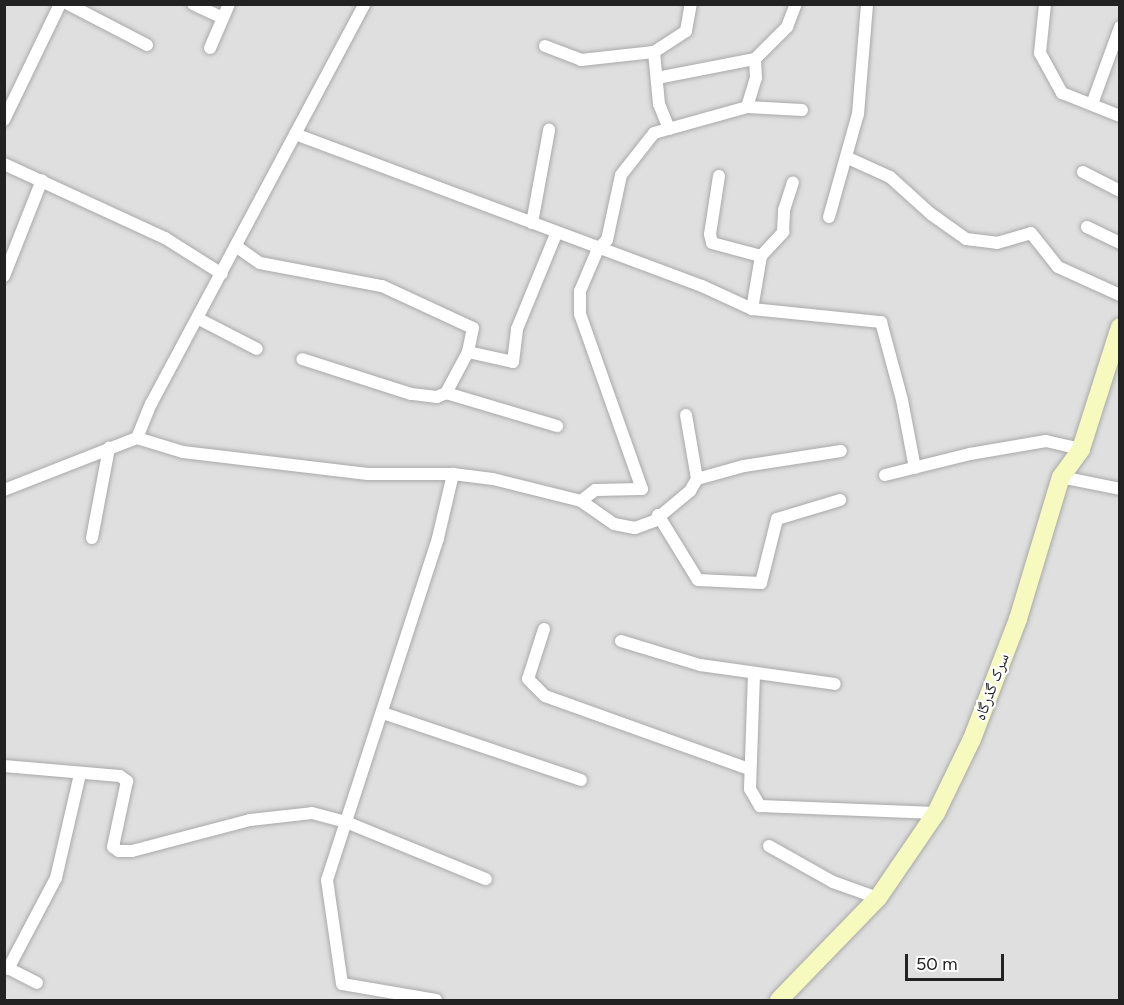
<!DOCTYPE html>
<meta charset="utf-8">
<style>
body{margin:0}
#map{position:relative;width:1124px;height:1005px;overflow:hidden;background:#f2efe9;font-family:Figtree,"Noto Naskh Arabic",sans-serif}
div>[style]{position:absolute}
.residential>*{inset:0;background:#e0dfdf;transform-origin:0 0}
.roads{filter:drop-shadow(0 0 2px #a9a9a9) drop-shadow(0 0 2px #a9a9a9)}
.street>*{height:12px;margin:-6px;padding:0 6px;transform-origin:6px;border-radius:6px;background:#fff}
.secondary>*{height:18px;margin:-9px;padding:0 9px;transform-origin:9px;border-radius:9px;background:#f7fabf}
span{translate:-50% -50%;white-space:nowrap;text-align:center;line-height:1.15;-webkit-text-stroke:4.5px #fff;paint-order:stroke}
.street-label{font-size:16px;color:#222}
.frame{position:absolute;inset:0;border:6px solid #222;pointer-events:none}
.scale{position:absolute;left:905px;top:954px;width:99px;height:27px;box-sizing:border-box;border:3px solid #222;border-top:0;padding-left:8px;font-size:18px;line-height:21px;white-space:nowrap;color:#222;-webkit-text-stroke:4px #fff;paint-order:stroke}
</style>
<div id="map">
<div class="residential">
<div style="left:5px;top:5px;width:1114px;height:995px"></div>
</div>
<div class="roads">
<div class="street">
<div style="left:68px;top:4px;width:89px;rotate:27.4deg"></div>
<div style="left:193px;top:4px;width:33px;rotate:25deg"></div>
<div style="left:1045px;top:4px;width:49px;rotate:95.8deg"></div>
<div style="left:1040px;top:53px;width:46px;rotate:61.2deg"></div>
<div style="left:1062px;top:93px;width:62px;rotate:21.6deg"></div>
<div style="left:545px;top:46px;width:39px;rotate:21deg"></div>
<div style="left:581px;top:60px;width:73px;rotate:-6.3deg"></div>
<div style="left:654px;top:52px;width:38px;rotate:-33deg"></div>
<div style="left:686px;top:31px;width:27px;rotate:-80deg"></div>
<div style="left:210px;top:48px;width:48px;rotate:-66.6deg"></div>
<div style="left:654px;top:52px;width:52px;rotate:84.5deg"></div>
<div style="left:659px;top:104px;width:27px;rotate:68deg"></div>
<div style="left:657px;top:78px;width:100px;rotate:-11deg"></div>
<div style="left:755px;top:59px;width:45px;rotate:-45deg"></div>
<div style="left:787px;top:27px;width:25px;rotate:-69deg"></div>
<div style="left:1092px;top:104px;width:82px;rotate:-70deg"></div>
<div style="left:747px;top:107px;width:55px;rotate:3.1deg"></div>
<div style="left:4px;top:120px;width:129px;rotate:-64.2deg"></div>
<div style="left:295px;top:134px;width:434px;rotate:20.5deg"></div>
<div style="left:702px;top:286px;width:55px;rotate:24.7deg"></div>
<div style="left:752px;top:309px;width:130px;rotate:5.8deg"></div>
<div style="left:881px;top:322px;width:81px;rotate:74.9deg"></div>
<div style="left:902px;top:400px;width:69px;rotate:79.2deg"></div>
<div style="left:848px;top:158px;width:46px;rotate:24.3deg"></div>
<div style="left:890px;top:177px;width:55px;rotate:42.1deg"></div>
<div style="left:931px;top:214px;width:43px;rotate:35.5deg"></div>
<div style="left:966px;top:239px;width:31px;rotate:7deg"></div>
<div style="left:997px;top:243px;width:35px;rotate:-16deg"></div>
<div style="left:1031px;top:233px;width:43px;rotate:51.5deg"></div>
<div style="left:1058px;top:267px;width:68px;rotate:24.3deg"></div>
<div style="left:4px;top:164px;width:177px;rotate:24.7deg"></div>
<div style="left:165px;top:238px;width:67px;rotate:32.3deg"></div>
<div style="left:1083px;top:172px;width:42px;rotate:27.2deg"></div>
<div style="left:719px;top:176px;width:59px;rotate:98.8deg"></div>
<div style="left:710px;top:234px;width:9px;rotate:77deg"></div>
<div style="left:712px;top:243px;width:51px;rotate:14.9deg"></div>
<div style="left:761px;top:256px;width:54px;rotate:99.6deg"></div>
<div style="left:829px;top:217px;width:107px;rotate:-74.3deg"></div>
<div style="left:858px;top:114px;width:110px;rotate:-85.3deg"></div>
<div style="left:532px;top:223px;width:95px;rotate:-79.6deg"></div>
<div style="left:1087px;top:227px;width:37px;rotate:26deg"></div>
<div style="left:237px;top:247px;width:28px;rotate:35deg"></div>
<div style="left:260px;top:263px;width:124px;rotate:10.7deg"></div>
<div style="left:382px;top:286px;width:100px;rotate:24.8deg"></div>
<div style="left:473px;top:328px;width:25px;rotate:102deg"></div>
<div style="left:468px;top:352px;width:47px;rotate:118.2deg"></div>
<div style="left:446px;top:393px;width:10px;rotate:156deg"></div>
<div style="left:437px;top:397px;width:26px;rotate:-173deg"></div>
<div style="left:411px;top:394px;width:114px;rotate:-162.2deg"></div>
<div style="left:761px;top:256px;width:33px;rotate:-47deg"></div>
<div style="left:783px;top:232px;width:22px;rotate:-87deg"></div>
<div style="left:784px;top:210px;width:29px;rotate:-72deg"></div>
<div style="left:4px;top:276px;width:103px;rotate:-68.4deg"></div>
<div style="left:199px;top:319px;width:65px;rotate:27.3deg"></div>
<div style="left:468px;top:352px;width:46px;rotate:12.5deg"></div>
<div style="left:513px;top:362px;width:33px;rotate:-83deg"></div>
<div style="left:517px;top:329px;width:103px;rotate:-67.7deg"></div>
<div style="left:446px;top:393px;width:116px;rotate:16.6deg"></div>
<div style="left:686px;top:415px;width:65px;rotate:80.2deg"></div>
<div style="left:137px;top:438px;width:37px;rotate:-68deg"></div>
<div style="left:151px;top:404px;width:454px;rotate:-61.9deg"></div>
<div style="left:885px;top:475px;width:88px;rotate:-13.9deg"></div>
<div style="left:970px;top:454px;width:77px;rotate:-9.7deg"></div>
<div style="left:1046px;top:441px;width:36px;rotate:13deg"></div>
<div style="left:1061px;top:477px;width:60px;rotate:11.5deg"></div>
<div style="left:4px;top:490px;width:143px;rotate:-21.4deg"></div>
<div style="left:137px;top:438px;width:48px;rotate:16.9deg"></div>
<div style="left:183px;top:452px;width:186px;rotate:6.8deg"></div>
<div style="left:368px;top:474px;width:85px"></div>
<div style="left:453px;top:474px;width:40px;rotate:7.1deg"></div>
<div style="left:493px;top:479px;width:91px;rotate:14deg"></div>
<div style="left:581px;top:501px;width:40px;rotate:34.9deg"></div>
<div style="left:614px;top:524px;width:21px;rotate:11deg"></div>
<div style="left:635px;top:528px;width:20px;rotate:-20deg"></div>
<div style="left:654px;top:521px;width:47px;rotate:-39.8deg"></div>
<div style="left:690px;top:491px;width:14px;rotate:-60deg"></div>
<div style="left:697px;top:479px;width:49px;rotate:-15.5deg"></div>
<div style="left:744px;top:466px;width:98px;rotate:-8.8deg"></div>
<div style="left:581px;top:501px;width:18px;rotate:-38deg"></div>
<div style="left:595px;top:490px;width:47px;rotate:-1.2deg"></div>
<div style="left:642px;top:489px;width:186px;rotate:-109.5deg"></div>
<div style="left:580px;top:314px;width:23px;rotate:-90deg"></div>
<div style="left:580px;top:291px;width:46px;rotate:-66.8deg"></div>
<div style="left:598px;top:249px;width:13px;rotate:-45deg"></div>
<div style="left:607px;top:240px;width:66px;rotate:-77.8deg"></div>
<div style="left:621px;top:175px;width:53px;rotate:-51.8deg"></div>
<div style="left:654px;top:133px;width:97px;rotate:-15.6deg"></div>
<div style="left:747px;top:107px;width:30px;rotate:-73deg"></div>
<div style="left:756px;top:78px;width:19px;rotate:-93deg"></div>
<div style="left:658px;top:515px;width:76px;rotate:58.4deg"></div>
<div style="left:698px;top:580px;width:63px;rotate:2.7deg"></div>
<div style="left:761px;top:583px;width:66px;rotate:-76deg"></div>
<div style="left:777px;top:519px;width:66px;rotate:-16.8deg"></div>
<div style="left:92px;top:538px;width:92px;rotate:-79.3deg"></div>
<div style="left:544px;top:629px;width:52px;rotate:107.7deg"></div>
<div style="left:528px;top:679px;width:24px;rotate:45deg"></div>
<div style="left:545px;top:696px;width:217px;rotate:19.7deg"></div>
<div style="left:621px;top:641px;width:83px;rotate:16.9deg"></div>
<div style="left:700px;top:665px;width:136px;rotate:8deg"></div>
<div style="left:754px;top:674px;width:115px;rotate:92deg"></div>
<div style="left:750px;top:789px;width:20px;rotate:60deg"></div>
<div style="left:760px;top:806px;width:176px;rotate:2.3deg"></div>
<div style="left:383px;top:713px;width:209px;rotate:18.7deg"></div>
<div style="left:4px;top:766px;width:116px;rotate:4.9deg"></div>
<div style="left:120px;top:776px;width:9px;rotate:36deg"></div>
<div style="left:127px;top:781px;width:67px;rotate:102deg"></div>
<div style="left:113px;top:847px;width:7px;rotate:34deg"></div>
<div style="left:119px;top:851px;width:13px"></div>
<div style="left:132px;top:851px;width:122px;rotate:-14.7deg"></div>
<div style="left:250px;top:820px;width:62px;rotate:-6.4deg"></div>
<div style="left:312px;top:813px;width:35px;rotate:15deg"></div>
<div style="left:346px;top:822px;width:151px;rotate:22.2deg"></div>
<div style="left:769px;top:846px;width:73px;rotate:29.4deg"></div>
<div style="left:833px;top:882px;width:48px;rotate:19.6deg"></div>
<div style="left:4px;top:966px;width:37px;rotate:27deg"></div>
<div style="left:8px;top:969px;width:103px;rotate:-62.2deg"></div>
<div style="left:56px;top:878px;width:107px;rotate:-77deg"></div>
<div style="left:436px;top:1000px;width:95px;rotate:-170.3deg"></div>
<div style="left:342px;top:984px;width:105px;rotate:-98.2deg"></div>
<div style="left:327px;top:880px;width:360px;rotate:-72deg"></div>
<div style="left:438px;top:538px;width:66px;rotate:-76.8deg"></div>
</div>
<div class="secondary">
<div style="left:779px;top:1000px;width:142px;rotate:-45.9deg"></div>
<div style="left:878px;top:898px;width:103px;rotate:-55.7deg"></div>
<div style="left:936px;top:813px;width:82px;rotate:-64.1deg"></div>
<div style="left:972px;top:739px;width:129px;rotate:-69deg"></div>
<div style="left:1018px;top:619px;width:148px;rotate:-73.2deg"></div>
<div style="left:1061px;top:477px;width:34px;rotate:-54deg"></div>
<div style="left:1081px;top:449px;width:128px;rotate:-72.3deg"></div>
</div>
</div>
<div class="street-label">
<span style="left:992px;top:687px;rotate:-69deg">سرک گذرگاه</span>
</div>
<div class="frame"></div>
<div class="scale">50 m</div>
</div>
